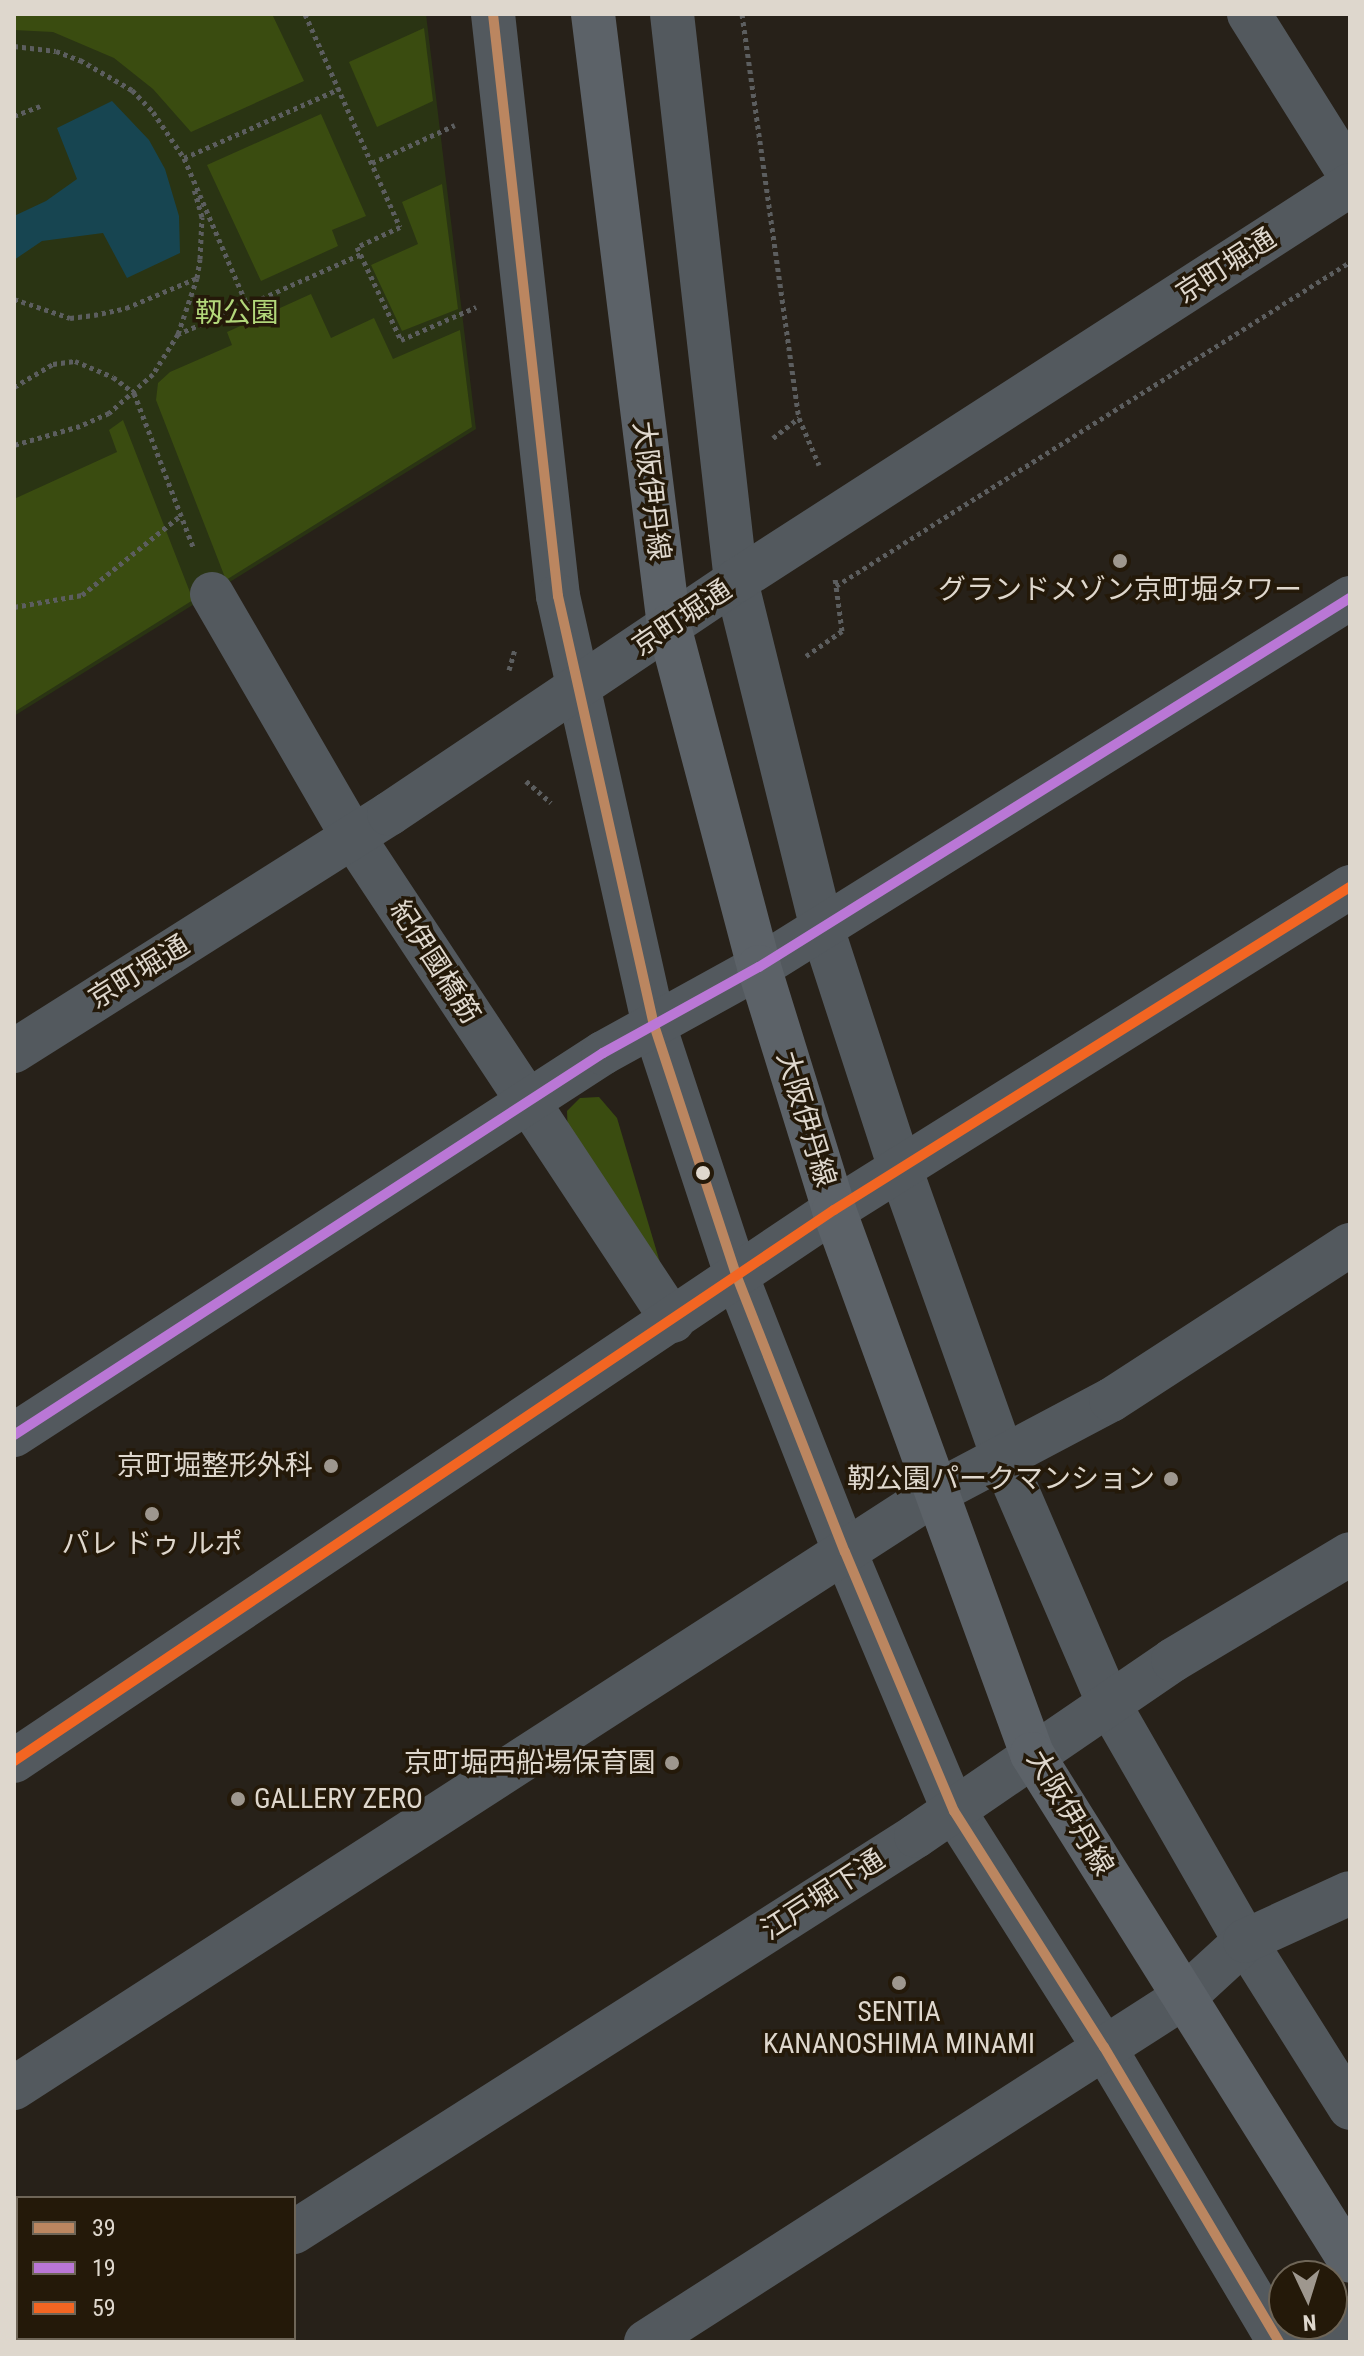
<!DOCTYPE html>
<meta charset="utf-8">
<style>
body{margin:0}
#map{position:relative;width:1364px;height:2356px;overflow:hidden;background:#272119;font-family:"Roboto Condensed","Noto Sans JP",sans-serif}
div>[style]{position:absolute}
.green>*{inset:0;background:#2a3413}
.forest>*{inset:0;background:#3a4c10}
.water>*{inset:0;background:#174551}
.path>*{height:5px;margin-top:-2.5px;transform-origin:0;background:repeating-linear-gradient(90deg,#5c5e5f 0 4px,transparent 0 8px)}
.street>*{height:44px;margin:-22px;padding:0 22px;transform-origin:22px;border-radius:22px;background:#53595e}
.primary>*{height:44px;margin:-22px;padding:0 22px;transform-origin:22px;border-radius:22px;background:#5c6268}
.bus-1>*{height:10px;margin:-5px;padding:0 5px;transform-origin:5px;border-radius:5px;background:#bb8660}
.bus-2>*{height:10px;margin:-5px;padding:0 5px;transform-origin:5px;border-radius:5px;background:#ba77d6}
.bus-3>*{height:10px;margin:-5px;padding:0 5px;transform-origin:5px;border-radius:5px;background:#f26522}
.dots>*{width:22px;height:22px;translate:-50% -50%;box-sizing:border-box;border:4px solid #241909;border-radius:50%}
span{translate:-50% -50%;white-space:nowrap;text-align:center;line-height:1.15;-webkit-text-stroke:7px #241909;paint-order:stroke}
.street-label{font-size:28px;color:#ded7cd}
.park-label{font-size:28px;color:#b2d77a}
.poi-label{font-size:28px;color:#ded7cd}
.right{translate:-100% -50%;text-align:right}
.left{translate:0 -50%;text-align:left}
.frame{position:absolute;inset:0;border:16px solid #ded7cd;pointer-events:none}
.legend{position:absolute;left:16px;top:2196px;width:280px;height:144px;box-sizing:border-box;background:#241909;border:2px solid #6e6557;margin:0;padding:10px 14px;list-style:none;font-size:24px;color:#ded7cd}
.legend li{display:flex;align-items:center;gap:16px;height:40px}
.legend b{width:40px;border:2px solid #6e6557}
.north{position:absolute;left:1268px;top:2260px;width:80px;height:80px;box-sizing:border-box;background:#241909;border:2px solid #6e6557;border-radius:50%;rotate:176deg;font-size:22px;font-weight:700;line-height:32px;text-align:center;color:#ded7cd}
.north::after{content:'';display:block;margin:auto;width:28px;height:36px;background:#9e978e;clip-path:polygon(50% 0,100% 100%,50% 72%,0 100%)}
</style>
<div id="map">
<div class="green">
<div style="clip-path:polygon(14px 14px,426px 14px,476px 429px,14px 716px)"></div>
</div>
<div class="forest">
<div style="clip-path:polygon(14px 14px,272px 14px,304px 81px,191px 132px,153px 89px,114px 58px,53px 32px,14px 30px)"></div>
<div style="clip-path:polygon(424px 28px,433px 101px,377px 127px,349px 62px)"></div>
<div style="clip-path:polygon(321px 114px,366px 216px,332px 230px,338px 246px,261px 281px,207px 165px)"></div>
<div style="clip-path:polygon(442px 184px,458px 309px,402px 331px,371px 265px,418px 244px,402px 202px)"></div>
<div style="clip-path:polygon(311px 294px,331px 338px,374px 318px,393px 359px,460px 330px,472px 427px,226px 580px,156px 400px,158px 383px,170px 372px,232px 345px,227px 332px)"></div>
<div style="clip-path:polygon(123px 420px,193px 600px,14px 712px,14px 499px,117px 452px,109px 430px)"></div>
<div style="clip-path:polygon(599px 1097px,617px 1118px,664px 1276px,568px 1136px,567px 1111px,580px 1098px)"></div>
</div>
<div class="water">
<div style="clip-path:polygon(112px 101px,149px 140px,165px 169px,179px 216px,180px 253px,127px 278px,103px 233px,42px 241px,14px 260px,14px 216px,46px 201px,77px 179px,57px 128px)"></div>
</div>
<div class="path">
<div style="left:305px;top:14px;width:233px;rotate:66deg"></div>
<div style="left:400px;top:227px;width:47px;rotate:155.1deg"></div>
<div style="left:357px;top:247px;width:103px;rotate:64.7deg"></div>
<div style="left:401px;top:340px;width:82px;rotate:-23.7deg"></div>
<div style="left:742px;top:14px;width:408px;rotate:82deg"></div>
<div style="left:799px;top:418px;width:51px;rotate:66.9deg"></div>
<div style="left:14px;top:46px;width:42px;rotate:6.8deg"></div>
<div style="left:56px;top:51px;width:26px;rotate:21deg"></div>
<div style="left:80px;top:60px;width:60px;rotate:30deg"></div>
<div style="left:132px;top:90px;width:30px;rotate:46deg"></div>
<div style="left:153px;top:112px;width:55px;rotate:56deg"></div>
<div style="left:184px;top:158px;width:160px;rotate:66.8deg"></div>
<div style="left:247px;top:305px;width:75px;rotate:157.2deg"></div>
<div style="left:178px;top:334px;width:47px;rotate:122deg"></div>
<div style="left:153px;top:374px;width:59px;rotate:138.4deg"></div>
<div style="left:109px;top:413px;width:32px;rotate:156deg"></div>
<div style="left:80px;top:426px;width:69px;rotate:163.9deg"></div>
<div style="left:14px;top:116px;width:28px;rotate:-21deg"></div>
<div style="left:184px;top:158px;width:170px;rotate:-24deg"></div>
<div style="left:372px;top:163px;width:91px;rotate:-24.6deg"></div>
<div style="left:14px;top:299px;width:59px;rotate:18.7deg"></div>
<div style="left:70px;top:318px;width:24px;rotate:-7deg"></div>
<div style="left:94px;top:315px;width:33px;rotate:-12deg"></div>
<div style="left:126px;top:308px;width:77px;rotate:-22.9deg"></div>
<div style="left:247px;top:305px;width:125px;rotate:-24.1deg"></div>
<div style="left:178px;top:334px;width:59px;rotate:-71.3deg"></div>
<div style="left:197px;top:278px;width:19px;rotate:-81deg"></div>
<div style="left:200px;top:259px;width:42px;rotate:-87.3deg"></div>
<div style="left:202px;top:217px;width:29px;rotate:-106deg"></div>
<div style="left:14px;top:387px;width:45px;rotate:-30.5deg"></div>
<div style="left:53px;top:364px;width:22px;rotate:-8deg"></div>
<div style="left:75px;top:361px;width:41px;rotate:22.8deg"></div>
<div style="left:113px;top:377px;width:26px;rotate:37deg"></div>
<div style="left:134px;top:393px;width:167px;rotate:69deg"></div>
<div style="left:773px;top:438px;width:33px;rotate:-38deg"></div>
<div style="left:836px;top:586px;width:608px;rotate:-32.23deg"></div>
<div style="left:14px;top:607px;width:69px;rotate:-10deg"></div>
<div style="left:82px;top:595px;width:127px;rotate:-38.9deg"></div>
<div style="left:806px;top:656px;width:44px;rotate:-34.8deg"></div>
<div style="left:842px;top:631px;width:53px;rotate:-97.5deg"></div>
<div style="left:509px;top:670px;width:22px;rotate:-74deg"></div>
<div style="left:526px;top:781px;width:33px;rotate:41deg"></div>
</div>
<div class="street">
<div style="left:493px;top:14px;width:586px;rotate:83.63deg"></div>
<div style="left:558px;top:596px;width:440px;rotate:77.4deg"></div>
<div style="left:654px;top:1025px;width:265px;rotate:71.8deg"></div>
<div style="left:737px;top:1277px;width:295px;rotate:68.6deg"></div>
<div style="left:845px;top:1552px;width:281px;rotate:67.2deg"></div>
<div style="left:954px;top:1811px;width:280px;rotate:57.6deg"></div>
<div style="left:1104px;top:2047px;width:343px;rotate:59.3deg"></div>
<div style="left:672px;top:14px;width:571px;rotate:83.56deg"></div>
<div style="left:736px;top:581px;width:357px;rotate:76.1deg"></div>
<div style="left:822px;top:928px;width:252px;rotate:72deg"></div>
<div style="left:900px;top:1168px;width:308px;rotate:70.4deg"></div>
<div style="left:1003px;top:1458px;width:270px;rotate:66.7deg"></div>
<div style="left:1110px;top:1706px;width:271px;rotate:60.1deg"></div>
<div style="left:1245px;top:1941px;width:197px;rotate:57.8deg"></div>
<div style="left:1249px;top:14px;width:190px;rotate:57.9deg"></div>
<div style="left:212px;top:594px;width:281px;rotate:59.9deg"></div>
<div style="left:353px;top:837px;width:580px;rotate:56.53deg"></div>
<div style="left:14px;top:1051px;width:444px;rotate:-32.3deg"></div>
<div style="left:389px;top:814px;width:418px;rotate:-33.9deg"></div>
<div style="left:736px;top:581px;width:731px;rotate:-32.82deg"></div>
<div style="left:14px;top:1435px;width:702px;rotate:-32.97deg"></div>
<div style="left:603px;top:1053px;width:178px;rotate:-28.9deg"></div>
<div style="left:759px;top:967px;width:697px;rotate:-31.98deg"></div>
<div style="left:14px;top:1761px;width:988px;rotate:-33.9deg"></div>
<div style="left:834px;top:1210px;width:609px;rotate:-32.05deg"></div>
<div style="left:14px;top:2088px;width:1099px;rotate:-32.85deg"></div>
<div style="left:937px;top:1492px;width:197px;rotate:-27.9deg"></div>
<div style="left:1111px;top:1400px;width:285px;rotate:-33deg"></div>
<div style="left:294px;top:2232px;width:737px;rotate:-32.48deg"></div>
<div style="left:916px;top:1836px;width:311px;rotate:-34.4deg"></div>
<div style="left:1173px;top:1660px;width:206px;rotate:-30.9deg"></div>
<div style="left:14px;top:2256px;width:8px;rotate:60deg"></div>
<div style="left:61px;top:2338px;width:4px;rotate:63deg"></div>
<div style="left:122px;top:2342px;width:8px;rotate:-30deg"></div>
<div style="left:646px;top:2342px;width:639px;rotate:-32.67deg"></div>
<div style="left:1184px;top:1997px;width:83px;rotate:-42.6deg"></div>
<div style="left:1245px;top:1941px;width:115px;rotate:-24.6deg"></div>
<div style="left:1313px;top:2342px;width:44px;rotate:-33deg"></div>
</div>
<div class="primary">
<div style="left:593px;top:14px;width:617px;rotate:82.92deg"></div>
<div style="left:669px;top:626px;width:353px;rotate:75.2deg"></div>
<div style="left:759px;top:967px;width:254px;rotate:72.8deg"></div>
<div style="left:834px;top:1210px;width:579px;rotate:70deg"></div>
<div style="left:1032px;top:1754px;width:598px;rotate:57.9deg"></div>
</div>
<div class="bus-1">
<div style="left:493px;top:14px;width:586px;rotate:83.63deg"></div>
<div style="left:558px;top:596px;width:440px;rotate:77.4deg"></div>
<div style="left:654px;top:1025px;width:265px;rotate:71.8deg"></div>
<div style="left:737px;top:1277px;width:295px;rotate:68.6deg"></div>
<div style="left:845px;top:1552px;width:281px;rotate:67.2deg"></div>
<div style="left:954px;top:1811px;width:280px;rotate:57.6deg"></div>
<div style="left:1104px;top:2047px;width:343px;rotate:59.3deg"></div>
</div>
<div class="bus-2">
<div style="left:14px;top:1435px;width:702px;rotate:-32.97deg"></div>
<div style="left:603px;top:1053px;width:178px;rotate:-28.9deg"></div>
<div style="left:759px;top:967px;width:697px;rotate:-31.98deg"></div>
</div>
<div class="bus-3">
<div style="left:14px;top:1761px;width:988px;rotate:-33.9deg"></div>
<div style="left:834px;top:1210px;width:609px;rotate:-32.05deg"></div>
</div>
<div class="dots">
<div style="left:1120px;top:561px;background:#9e978e"></div>
<div style="left:703px;top:1173px;background:#ded7cd"></div>
<div style="left:331px;top:1466px;background:#9e978e"></div>
<div style="left:1171px;top:1479px;background:#9e978e"></div>
<div style="left:152px;top:1514px;background:#9e978e"></div>
<div style="left:672px;top:1763px;background:#9e978e"></div>
<div style="left:238px;top:1799px;background:#9e978e"></div>
<div style="left:899px;top:1983px;background:#9e978e"></div>
</div>
<div class="street-label">
<span style="left:1226px;top:266px;rotate:-33deg">京町堀通</span>
<span style="left:651px;top:491px;rotate:83deg">大阪伊丹線</span>
<span style="left:682px;top:618px;rotate:-34deg">京町堀通</span>
<span style="left:435px;top:962px;rotate:57deg">紀伊國橋筋</span>
<span style="left:139px;top:972px;rotate:-32deg">京町堀通</span>
<span style="left:806px;top:1119px;rotate:73deg">大阪伊丹線</span>
<span style="left:1070px;top:1813px;rotate:59deg">大阪伊丹線</span>
<span style="left:823px;top:1895px;rotate:-33deg">江戸堀下通</span>
</div>
<div class="park-label">
<span style="left:237px;top:313px">靱公園</span>
</div>
<div class="poi-label">
<span style="left:1120px;top:590px">グランドメゾン京町堀タワー</span>
<span class="right" style="left:313px;top:1466px">京町堀整形外科</span>
<span class="right" style="left:1155px;top:1479px">靭公園パークマンション</span>
<span style="left:152px;top:1544px">パレ ドゥ ルポ</span>
<span class="right" style="left:656px;top:1763px">京町堀西船場保育園</span>
<span class="left" style="left:254px;top:1799px">GALLERY ZERO</span>
<span style="left:899px;top:2028px">SENTIA<br>KANANOSHIMA MINAMI</span>
</div>
<div class="frame"></div>
<ul class="legend">
<li><b style="height:10px;background:#bb8660"></b>39</li>
<li><b style="height:10px;background:#ba77d6"></b>19</li>
<li><b style="height:10px;background:#f26522"></b>59</li>
</ul>
<div class="north">N</div>
</div>
